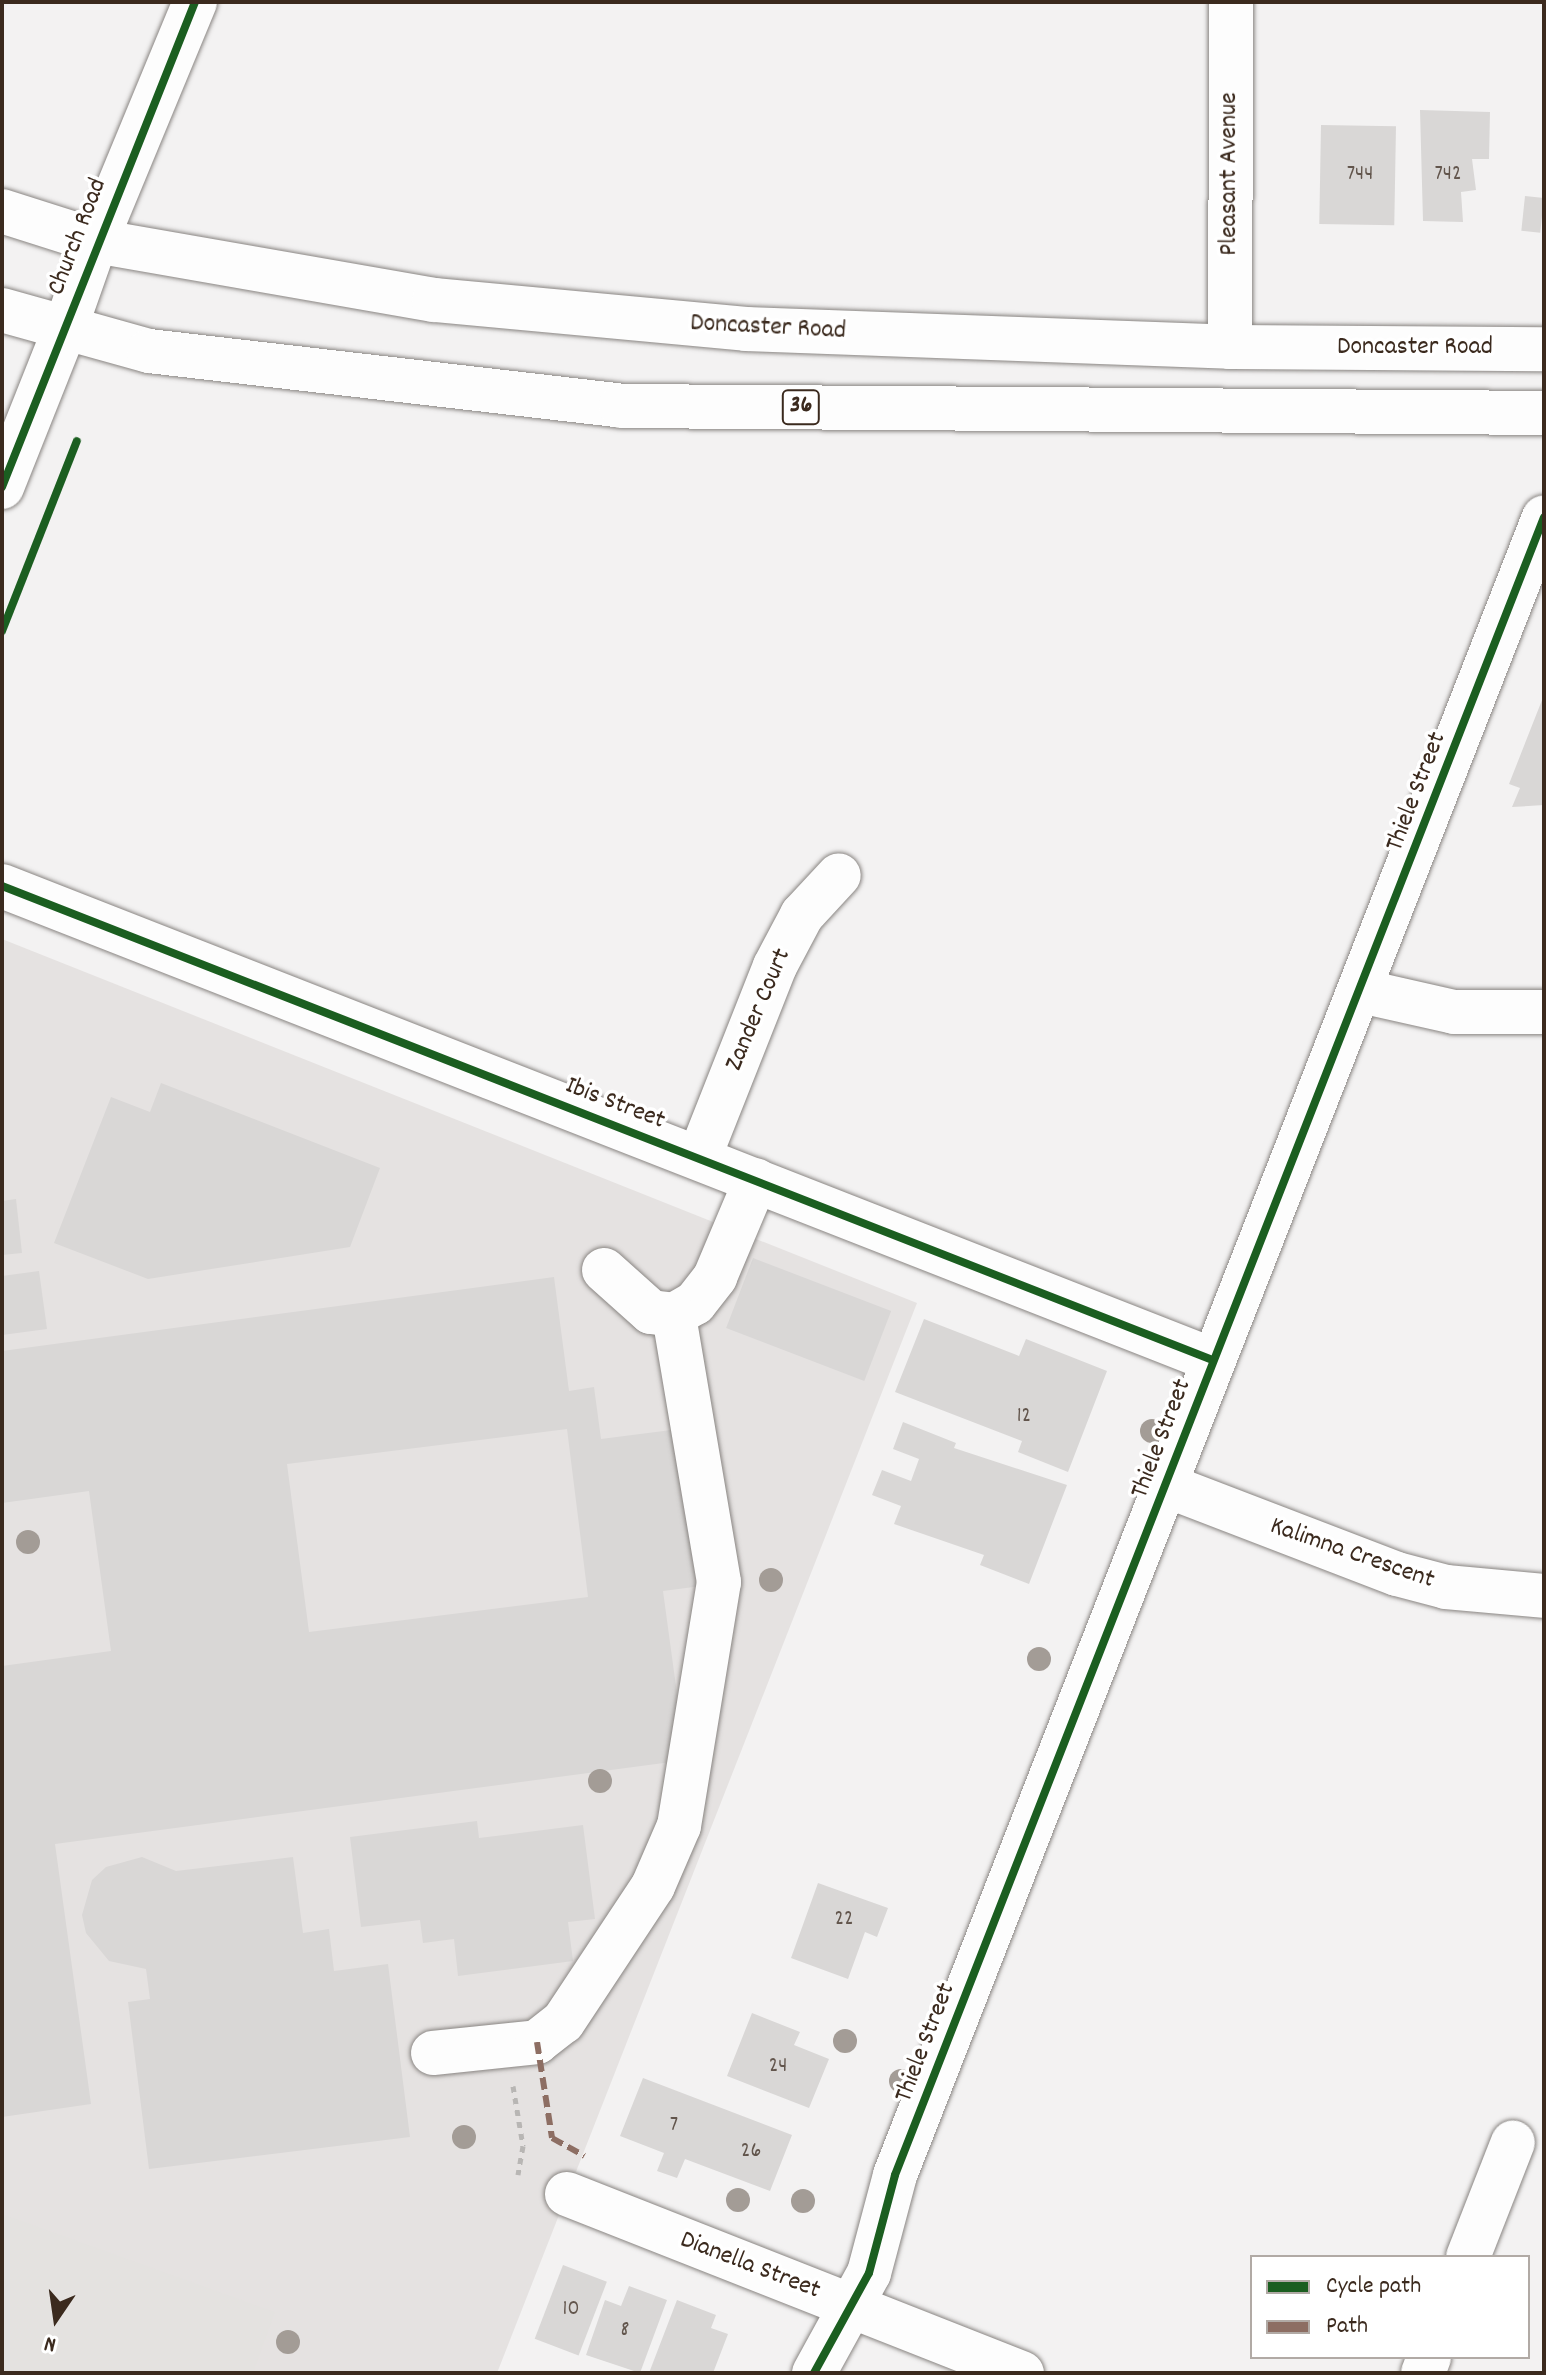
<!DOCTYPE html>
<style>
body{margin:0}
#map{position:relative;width:1546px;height:2375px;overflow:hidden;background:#f3f2f2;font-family:Dekko,sans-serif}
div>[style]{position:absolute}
.built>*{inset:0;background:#e5e2e1}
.green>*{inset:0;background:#e4e2e0}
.building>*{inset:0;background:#d9d7d6;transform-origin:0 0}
.path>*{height:5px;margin-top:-2.5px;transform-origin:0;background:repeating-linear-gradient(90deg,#b8b6b4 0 6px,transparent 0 12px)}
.roads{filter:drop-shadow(0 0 2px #898582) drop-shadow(0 0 2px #898582)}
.minor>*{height:44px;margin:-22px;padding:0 22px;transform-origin:22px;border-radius:22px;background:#fdfdfd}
.major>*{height:44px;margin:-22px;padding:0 22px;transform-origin:22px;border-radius:22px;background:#fdfdfd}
.quiet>*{height:6px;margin-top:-3px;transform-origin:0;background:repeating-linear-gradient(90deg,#8d6e63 0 12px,transparent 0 18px)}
.cycleway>*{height:8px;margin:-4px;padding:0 4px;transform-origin:4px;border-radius:4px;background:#1b5e20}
.trees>*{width:24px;height:24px;margin:-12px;border-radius:50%;background:#a39c96}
span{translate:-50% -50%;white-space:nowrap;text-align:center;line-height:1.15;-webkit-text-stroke:7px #fff;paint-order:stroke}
.number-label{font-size:22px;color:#62554c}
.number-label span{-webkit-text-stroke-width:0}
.shield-label span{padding:2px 6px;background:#fff;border:2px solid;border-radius:6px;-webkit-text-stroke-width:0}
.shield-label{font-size:24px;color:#3b2a1e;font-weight:700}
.street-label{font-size:26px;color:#3b2a1e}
.frame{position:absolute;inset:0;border:4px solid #3b2a1e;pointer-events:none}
.legend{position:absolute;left:1250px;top:2255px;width:280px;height:104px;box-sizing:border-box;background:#fff;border:2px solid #b1aaa5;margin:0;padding:10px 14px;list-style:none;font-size:24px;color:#3b2a1e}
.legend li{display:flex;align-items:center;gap:16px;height:40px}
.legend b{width:40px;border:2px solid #b1aaa5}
.north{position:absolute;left:16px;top:2279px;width:80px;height:80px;-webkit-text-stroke:6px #fff;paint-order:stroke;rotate:193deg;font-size:22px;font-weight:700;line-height:32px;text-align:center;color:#3b2a1e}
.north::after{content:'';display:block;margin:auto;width:28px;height:36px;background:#3b2a1e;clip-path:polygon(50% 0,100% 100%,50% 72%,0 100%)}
</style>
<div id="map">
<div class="built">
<div style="clip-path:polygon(2px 939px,917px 1303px,497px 2373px,2px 2373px)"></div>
</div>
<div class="green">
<div style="clip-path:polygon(2px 2214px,275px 2312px,253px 2373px,2px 2373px)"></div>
</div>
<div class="building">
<div style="clip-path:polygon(1420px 110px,1490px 112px,1489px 159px,1472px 159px,1476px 190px,1461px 192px,1463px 222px,1423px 221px)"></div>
<div style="left:1321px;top:125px;width:75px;height:99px;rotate:1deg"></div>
<div style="left:1525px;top:196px;width:19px;height:35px;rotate:6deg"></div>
<div style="clip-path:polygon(1544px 695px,1544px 805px,1512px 807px,1520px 788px,1509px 784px)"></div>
<div style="clip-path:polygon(161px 1083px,380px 1168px,350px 1247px,148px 1279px,54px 1243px,111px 1097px,150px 1112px)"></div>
<div style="clip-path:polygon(16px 1199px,22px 1253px,2px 1255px,2px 1201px)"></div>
<div style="left:753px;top:1258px;width:148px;height:75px;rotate:21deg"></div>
<div style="clip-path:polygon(39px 1271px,47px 1329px,2px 1335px,2px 1276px)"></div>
<div style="clip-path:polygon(evenodd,554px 1277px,569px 1391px,594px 1387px,601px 1439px,687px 1428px,709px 1585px,663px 1591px,686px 1760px,55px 1844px,91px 2104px,2px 2117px,2px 1666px,111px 1651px,89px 1491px,2px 1503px,2px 1351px,554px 1277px,567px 1429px,588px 1597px,309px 1632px,287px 1464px,567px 1429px)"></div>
<div style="clip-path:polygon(924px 1319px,1019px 1356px,1026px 1339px,1107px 1371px,1068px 1472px,1018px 1452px,1022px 1441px,895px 1392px)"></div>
<div style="clip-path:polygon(903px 1422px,956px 1443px,954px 1448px,1067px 1485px,1029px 1584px,980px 1565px,984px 1555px,894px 1524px,901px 1506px,872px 1495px,882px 1470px,911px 1481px,919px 1459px,893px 1449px)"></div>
<div style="clip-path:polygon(477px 1821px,479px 1838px,583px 1825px,595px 1919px,568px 1922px,573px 1961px,458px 1976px,454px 1939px,423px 1943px,420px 1920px,361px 1927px,350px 1837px)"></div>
<div style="clip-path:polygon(142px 1857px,176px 1871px,293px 1857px,303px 1933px,329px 1929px,334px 1971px,388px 1964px,410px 2137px,149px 2169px,128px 2002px,150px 1999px,146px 1969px,109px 1961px,86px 1933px,82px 1915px,92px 1880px,106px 1867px)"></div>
<div style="clip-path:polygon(818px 1883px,888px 1908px,877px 1937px,865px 1932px,848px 1979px,791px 1958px)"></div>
<div style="clip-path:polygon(752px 2013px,800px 2032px,794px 2045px,829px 2059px,809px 2108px,727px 2076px)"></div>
<div style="clip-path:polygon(643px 2078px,792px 2135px,770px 2191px,685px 2159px,677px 2178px,657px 2171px,664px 2153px,620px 2136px)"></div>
<div style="left:563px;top:2265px;width:47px;height:79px;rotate:21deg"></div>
<div style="clip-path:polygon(629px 2286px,667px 2300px,640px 2373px,586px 2355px,605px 2300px,621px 2306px)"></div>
<div style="clip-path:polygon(677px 2300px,716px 2315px,711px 2328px,728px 2334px,713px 2373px,649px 2373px)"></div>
</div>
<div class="path">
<div style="left:513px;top:2086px;width:61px;rotate:80.5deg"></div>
<div style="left:523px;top:2146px;width:29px;rotate:100deg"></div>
</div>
<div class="roads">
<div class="minor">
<div style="left:96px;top:241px;width:259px;rotate:-67.5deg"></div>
<div style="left:1230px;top:347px;width:345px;rotate:-89.8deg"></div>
<div style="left:2px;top:487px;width:170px;rotate:-68.3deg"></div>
<div style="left:2px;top:886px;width:1300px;rotate:21.38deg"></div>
<div style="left:1361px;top:991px;width:95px;rotate:12.7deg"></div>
<div style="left:1454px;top:1012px;width:90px"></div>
<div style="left:699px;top:1158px;width:206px;rotate:-68.4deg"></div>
<div style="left:775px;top:966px;width:58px;rotate:-62.1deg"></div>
<div style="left:802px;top:915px;width:54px;rotate:-47.2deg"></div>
<div style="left:604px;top:1270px;width:63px;rotate:41.8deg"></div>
<div style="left:651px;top:1312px;width:23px;rotate:7deg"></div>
<div style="left:674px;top:1315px;width:24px;rotate:-30deg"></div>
<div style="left:695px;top:1303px;width:33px;rotate:-52deg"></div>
<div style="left:715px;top:1277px;width:105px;rotate:-67.1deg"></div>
<div style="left:1165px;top:1485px;width:248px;rotate:21deg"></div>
<div style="left:1397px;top:1574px;width:51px;rotate:14.9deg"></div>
<div style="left:1446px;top:1587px;width:98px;rotate:5.2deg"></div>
<div style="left:433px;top:2053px;width:105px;rotate:-6deg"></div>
<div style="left:537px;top:2042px;width:33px;rotate:-38deg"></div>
<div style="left:563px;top:2022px;width:163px;rotate:-56.5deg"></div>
<div style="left:653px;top:1886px;width:65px;rotate:-66.6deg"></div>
<div style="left:679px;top:1826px;width:247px;rotate:-80.7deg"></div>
<div style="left:719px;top:1582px;width:271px;rotate:-99.6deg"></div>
<div style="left:567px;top:2194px;width:489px;rotate:21.5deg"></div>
<div style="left:1468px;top:2257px;width:123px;rotate:-68.6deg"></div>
<div style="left:814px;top:2373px;width:114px;rotate:-61.2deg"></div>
<div style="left:869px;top:2273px;width:101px;rotate:-75.1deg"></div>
<div style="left:895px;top:2175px;width:1780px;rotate:-68.62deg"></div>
<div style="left:1423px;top:2373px;width:17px;rotate:-69deg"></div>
</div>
<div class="major">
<div style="left:2px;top:211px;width:99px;rotate:17.7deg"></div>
<div style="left:96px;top:241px;width:343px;rotate:9.9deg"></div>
<div style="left:434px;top:300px;width:313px;rotate:5.3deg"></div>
<div style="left:746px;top:329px;width:484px;rotate:2.1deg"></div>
<div style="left:1230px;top:347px;width:314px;rotate:0.4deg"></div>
<div style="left:2px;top:310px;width:153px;rotate:15.6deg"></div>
<div style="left:149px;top:351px;width:475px;rotate:6.6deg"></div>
<div style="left:621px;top:406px;width:923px;rotate:0.43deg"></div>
<div style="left:65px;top:329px;width:93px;rotate:-70.6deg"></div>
</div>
</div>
<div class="quiet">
<div style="left:537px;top:2042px;width:97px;rotate:81.1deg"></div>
<div style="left:552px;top:2138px;width:37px;rotate:29deg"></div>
</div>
<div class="cycleway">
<div style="left:2px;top:487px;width:522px;rotate:-68.3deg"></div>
<div style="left:2px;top:631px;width:204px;rotate:-68.5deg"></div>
<div style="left:2px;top:886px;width:1300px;rotate:21.38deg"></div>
<div style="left:814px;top:2373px;width:114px;rotate:-61.2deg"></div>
<div style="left:869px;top:2273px;width:101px;rotate:-75.1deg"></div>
<div style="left:895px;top:2175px;width:1780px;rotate:-68.62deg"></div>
</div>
<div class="trees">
<div style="left:1152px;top:1431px"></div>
<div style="left:28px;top:1542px"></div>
<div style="left:771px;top:1580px"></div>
<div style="left:1039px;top:1659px"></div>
<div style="left:600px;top:1781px"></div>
<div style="left:845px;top:2041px"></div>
<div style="left:901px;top:2081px"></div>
<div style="left:464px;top:2137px"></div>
<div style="left:738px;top:2200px"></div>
<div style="left:803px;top:2201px"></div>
<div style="left:288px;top:2342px"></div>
</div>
<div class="number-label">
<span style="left:1360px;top:175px">744</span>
<span style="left:1448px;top:175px">742</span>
<span style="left:1024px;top:1417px">12</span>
<span style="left:844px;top:1920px">22</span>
<span style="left:778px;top:2067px">24</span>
<span style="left:674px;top:2126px">7</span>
<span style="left:751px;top:2152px">26</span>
<span style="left:571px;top:2310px">10</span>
<span style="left:625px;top:2331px">8</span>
</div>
<div class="shield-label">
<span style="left:801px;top:407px">36</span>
</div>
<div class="street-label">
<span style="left:1230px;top:174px;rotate:-90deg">Pleasant Avenue</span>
<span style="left:78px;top:237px;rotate:-69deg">Church Road</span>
<span style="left:768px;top:328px;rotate:3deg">Doncaster Road</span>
<span style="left:1415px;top:348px">Doncaster Road</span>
<span style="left:1417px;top:792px;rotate:-69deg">Thiele Street</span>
<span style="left:759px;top:1010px;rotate:-67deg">Zander Court</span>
<span style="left:615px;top:1104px;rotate:21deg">Ibis Street</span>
<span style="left:1162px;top:1439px;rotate:-69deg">Thiele Street</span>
<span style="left:1352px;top:1554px;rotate:19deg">Kalimna Crescent</span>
<span style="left:926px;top:2043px;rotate:-69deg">Thiele Street</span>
<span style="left:750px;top:2266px;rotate:21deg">Dianella Street</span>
</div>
<div class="frame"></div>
<ul class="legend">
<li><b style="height:10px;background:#1b5e20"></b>Cycle path</li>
<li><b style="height:10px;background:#8d6e63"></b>Path</li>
</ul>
<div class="north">N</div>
</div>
